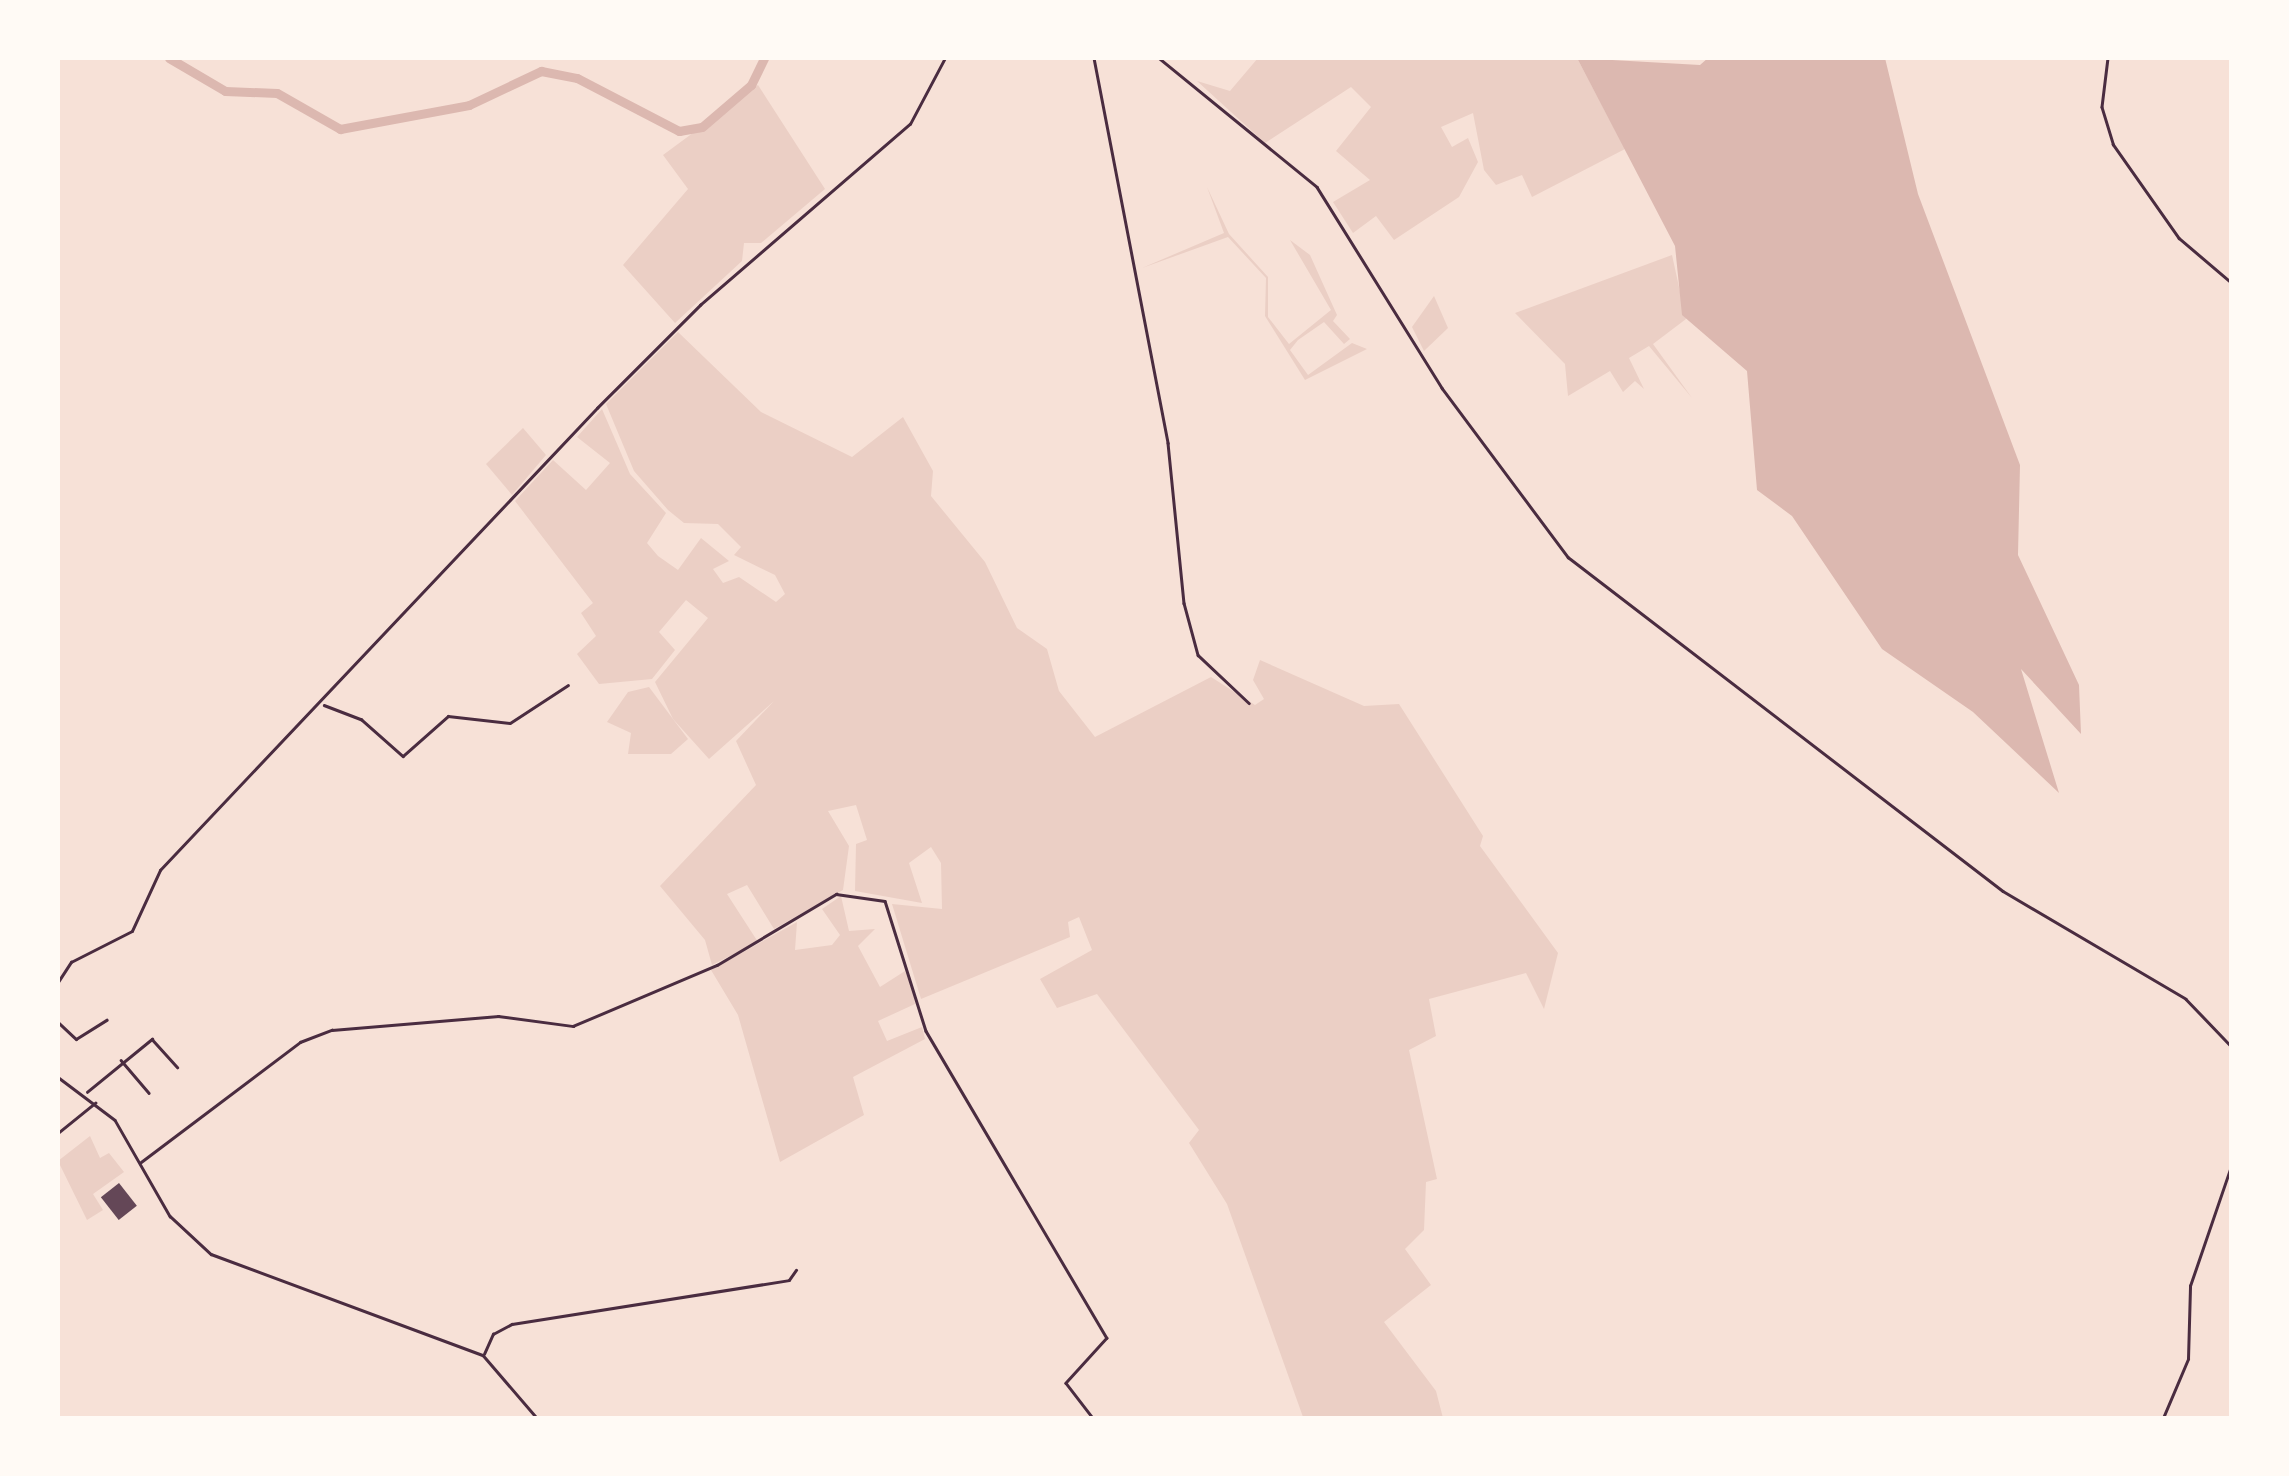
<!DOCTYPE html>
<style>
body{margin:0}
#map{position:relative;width:2289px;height:1476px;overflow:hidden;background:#f7e1d7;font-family:"Fira Sans Condensed",sans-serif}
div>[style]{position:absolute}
.green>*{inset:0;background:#ebcfc5}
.water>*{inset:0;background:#dcb8b0}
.river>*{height:9px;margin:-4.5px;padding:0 4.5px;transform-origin:4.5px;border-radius:4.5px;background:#dcb8b0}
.building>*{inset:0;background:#644757;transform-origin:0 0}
.minor>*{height:2.5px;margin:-1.25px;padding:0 1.25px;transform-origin:1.25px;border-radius:1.25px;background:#4a2c40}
.tertiary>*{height:2.5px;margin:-1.25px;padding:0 1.25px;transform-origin:1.25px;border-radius:1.25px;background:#4a2c40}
span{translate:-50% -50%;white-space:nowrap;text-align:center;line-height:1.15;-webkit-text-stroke:9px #fffaf5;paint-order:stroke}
.frame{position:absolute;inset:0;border:60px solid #fffaf5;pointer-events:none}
</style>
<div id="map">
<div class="green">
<div style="clip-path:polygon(1258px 58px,1577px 58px,1625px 149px,1532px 197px,1522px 175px,1496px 185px,1484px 170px,1473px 113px,1441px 127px,1452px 147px,1468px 138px,1478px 162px,1459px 197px,1394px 240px,1376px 216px,1353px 233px,1333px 202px,1370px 180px,1336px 151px,1371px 107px,1351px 87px,1265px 143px,1197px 81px,1230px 91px)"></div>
<div style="clip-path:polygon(758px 85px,825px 189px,761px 243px,744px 243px,742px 261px,675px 323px,623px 265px,688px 189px,663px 155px)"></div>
<div style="clip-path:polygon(1207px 187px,1229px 234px,1268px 277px,1268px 317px,1289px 344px,1331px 310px,1290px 240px,1310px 255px,1337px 315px,1333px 321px,1350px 339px,1344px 344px,1324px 322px,1298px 340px,1290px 350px,1308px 375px,1352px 343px,1367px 349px,1305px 380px,1265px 316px,1266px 278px,1228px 237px,1142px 268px,1224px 233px)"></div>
<div style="clip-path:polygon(1672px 255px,1686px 319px,1653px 344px,1692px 398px,1649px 346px,1629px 358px,1644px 389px,1635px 381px,1623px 392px,1610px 371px,1568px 396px,1565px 364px,1515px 313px)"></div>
<div style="clip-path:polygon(1434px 296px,1448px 328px,1424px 351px,1412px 327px)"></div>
<div style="clip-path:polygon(678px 332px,761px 412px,852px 457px,903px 417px,933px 471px,931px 496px,985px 562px,1017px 628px,1047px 649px,1059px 691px,1095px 737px,1211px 677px,1255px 705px,1264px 699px,1253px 680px,1260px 660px,1364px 706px,1399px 704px,1483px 836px,1480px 846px,1558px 953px,1544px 1009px,1526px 973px,1429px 999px,1436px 1036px,1409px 1050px,1437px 1179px,1426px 1182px,1424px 1230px,1405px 1249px,1431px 1285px,1384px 1322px,1436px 1391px,1443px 1418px,1303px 1417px,1227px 1204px,1189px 1143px,1199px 1130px,1097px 994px,1057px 1008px,1040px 979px,1092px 950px,1079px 917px,1068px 922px,1070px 937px,921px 999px,892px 904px,942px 909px,941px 863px,931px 847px,909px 863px,922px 903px,855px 891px,856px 844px,867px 840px,856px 805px,828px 811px,849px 846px,843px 890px,774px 929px,747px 885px,727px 894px,758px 942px,712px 965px,705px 940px,660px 886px,756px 785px,736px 741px,774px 701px,709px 759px,673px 719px,655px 682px,708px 618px,686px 600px,659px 632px,675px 650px,652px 679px,599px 684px,577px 654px,596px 636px,581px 613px,593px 603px,515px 501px,553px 460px,586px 490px,610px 463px,577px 437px,602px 409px,630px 474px,666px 513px,647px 543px,658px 556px,678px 570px,701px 538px,729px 561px,713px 569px,723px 583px,739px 577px,776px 602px,785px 594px,775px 575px,734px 555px,741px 547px,718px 524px,684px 523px,668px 510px,634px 471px,606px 404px)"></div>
<div style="clip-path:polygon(523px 428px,546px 455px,512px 495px,486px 464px)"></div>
<div style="clip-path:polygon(649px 687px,688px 739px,671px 754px,628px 754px,631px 733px,607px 722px,628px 692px)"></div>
<div style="clip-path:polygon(841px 896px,849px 931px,875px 929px,858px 946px,880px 987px,905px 971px,913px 989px,915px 1004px,878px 1021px,887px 1041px,922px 1027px,925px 1039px,853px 1077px,864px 1115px,780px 1162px,738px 1015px,711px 970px,797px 922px,795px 950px,832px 945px,840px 935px,822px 909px)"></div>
<div style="clip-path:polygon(90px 1136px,100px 1158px,109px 1153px,124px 1172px,93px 1194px,103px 1210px,87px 1220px,58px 1161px)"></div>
</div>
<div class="water">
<div style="clip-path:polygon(1577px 58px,1700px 65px,1708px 58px,1885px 58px,1918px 194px,2020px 465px,2018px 555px,2079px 685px,2081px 734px,2021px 669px,2059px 793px,1973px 712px,1882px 649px,1792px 516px,1757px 490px,1747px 371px,1682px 315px,1675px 246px)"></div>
</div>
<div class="river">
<div style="left:169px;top:58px;width:65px;rotate:30.5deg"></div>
<div style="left:225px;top:91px;width:52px;rotate:2.2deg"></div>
<div style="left:277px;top:93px;width:73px;rotate:29.7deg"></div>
<div style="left:340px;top:129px;width:131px;rotate:-10.5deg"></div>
<div style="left:469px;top:105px;width:80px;rotate:-25.3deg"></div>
<div style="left:541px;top:71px;width:37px;rotate:11deg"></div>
<div style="left:577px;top:78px;width:115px;rotate:27.5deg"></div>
<div style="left:679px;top:131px;width:23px;rotate:-10deg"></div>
<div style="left:702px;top:127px;width:65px;rotate:-40.6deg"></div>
<div style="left:751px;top:85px;width:30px;rotate:-64deg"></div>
</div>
<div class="building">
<div style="left:119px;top:1183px;width:29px;height:23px;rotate:52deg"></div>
</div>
<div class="minor">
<div style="left:1094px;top:58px;width:392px;rotate:79.1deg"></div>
<div style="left:1168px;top:443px;width:161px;rotate:84.3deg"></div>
<div style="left:1184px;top:603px;width:54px;rotate:74.9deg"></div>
<div style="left:1198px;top:655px;width:70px;rotate:43.3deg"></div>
<div style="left:2108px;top:58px;width:49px;rotate:97deg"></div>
<div style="left:2102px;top:107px;width:39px;rotate:73deg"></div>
<div style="left:2113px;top:144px;width:115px;rotate:54.9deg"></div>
<div style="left:2179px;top:238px;width:70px;rotate:40.3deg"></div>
<div style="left:324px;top:705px;width:40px;rotate:21deg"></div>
<div style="left:361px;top:719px;width:56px;rotate:41.4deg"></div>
<div style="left:403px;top:756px;width:60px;rotate:-41.6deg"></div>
<div style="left:448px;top:716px;width:62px;rotate:6.4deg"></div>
<div style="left:510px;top:723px;width:69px;rotate:-33.2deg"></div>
<div style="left:58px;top:982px;width:24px;rotate:-57deg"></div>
<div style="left:71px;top:962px;width:68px;rotate:-26.9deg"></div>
<div style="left:132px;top:931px;width:67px;rotate:-65.3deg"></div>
<div style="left:160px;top:870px;width:636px;rotate:-46.59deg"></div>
<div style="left:597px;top:408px;width:146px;rotate:-45deg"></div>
<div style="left:700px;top:305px;width:277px;rotate:-40.8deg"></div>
<div style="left:910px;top:124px;width:75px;rotate:-62.1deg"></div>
<div style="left:58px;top:1022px;width:25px;rotate:43deg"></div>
<div style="left:76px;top:1039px;width:36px;rotate:-32deg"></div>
<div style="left:121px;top:1060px;width:43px;rotate:49.7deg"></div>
<div style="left:58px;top:1077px;width:71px;rotate:37deg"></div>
<div style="left:115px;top:1120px;width:111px;rotate:60.2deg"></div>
<div style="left:170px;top:1216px;width:56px;rotate:42.8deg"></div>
<div style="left:211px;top:1254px;width:290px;rotate:20.4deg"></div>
<div style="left:483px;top:1355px;width:83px;rotate:49.4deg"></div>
<div style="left:87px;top:1092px;width:84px;rotate:-39.2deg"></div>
<div style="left:152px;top:1039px;width:38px;rotate:48deg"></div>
<div style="left:58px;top:1133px;width:48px;rotate:-39deg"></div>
<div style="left:141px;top:1162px;width:199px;rotate:-37deg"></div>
<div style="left:300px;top:1042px;width:34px;rotate:-21deg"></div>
<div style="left:332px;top:1030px;width:167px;rotate:-4.8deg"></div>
<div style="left:498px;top:1016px;width:76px;rotate:7.6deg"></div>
<div style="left:573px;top:1026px;width:156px;rotate:-23deg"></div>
<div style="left:717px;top:965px;width:139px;rotate:-30.8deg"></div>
<div style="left:836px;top:894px;width:49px;rotate:8.1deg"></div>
<div style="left:885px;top:901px;width:136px;rotate:72.5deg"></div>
<div style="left:926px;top:1031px;width:356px;rotate:59.5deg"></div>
<div style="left:1107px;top:1338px;width:61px;rotate:132.3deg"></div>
<div style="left:1066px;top:1383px;width:44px;rotate:52.4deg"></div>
<div style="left:484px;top:1354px;width:22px;rotate:-66deg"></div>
<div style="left:493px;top:1334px;width:21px;rotate:-28deg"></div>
<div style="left:512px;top:1324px;width:280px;rotate:-9deg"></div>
<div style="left:789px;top:1280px;width:12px;rotate:-55deg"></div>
<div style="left:2163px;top:1418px;width:64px;rotate:-67deg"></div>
<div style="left:2188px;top:1359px;width:73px;rotate:-88.4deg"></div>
<div style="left:2190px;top:1286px;width:130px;rotate:-71.1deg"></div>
</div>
<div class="tertiary">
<div style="left:1159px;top:58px;width:204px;rotate:39.2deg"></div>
<div style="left:1317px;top:187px;width:237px;rotate:58.1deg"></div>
<div style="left:1442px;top:388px;width:211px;rotate:53.3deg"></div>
<div style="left:1568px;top:557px;width:548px;rotate:37.52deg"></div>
<div style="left:2003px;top:891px;width:212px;rotate:30.5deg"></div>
<div style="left:2186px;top:999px;width:66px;rotate:46.2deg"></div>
</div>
<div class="frame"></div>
</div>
